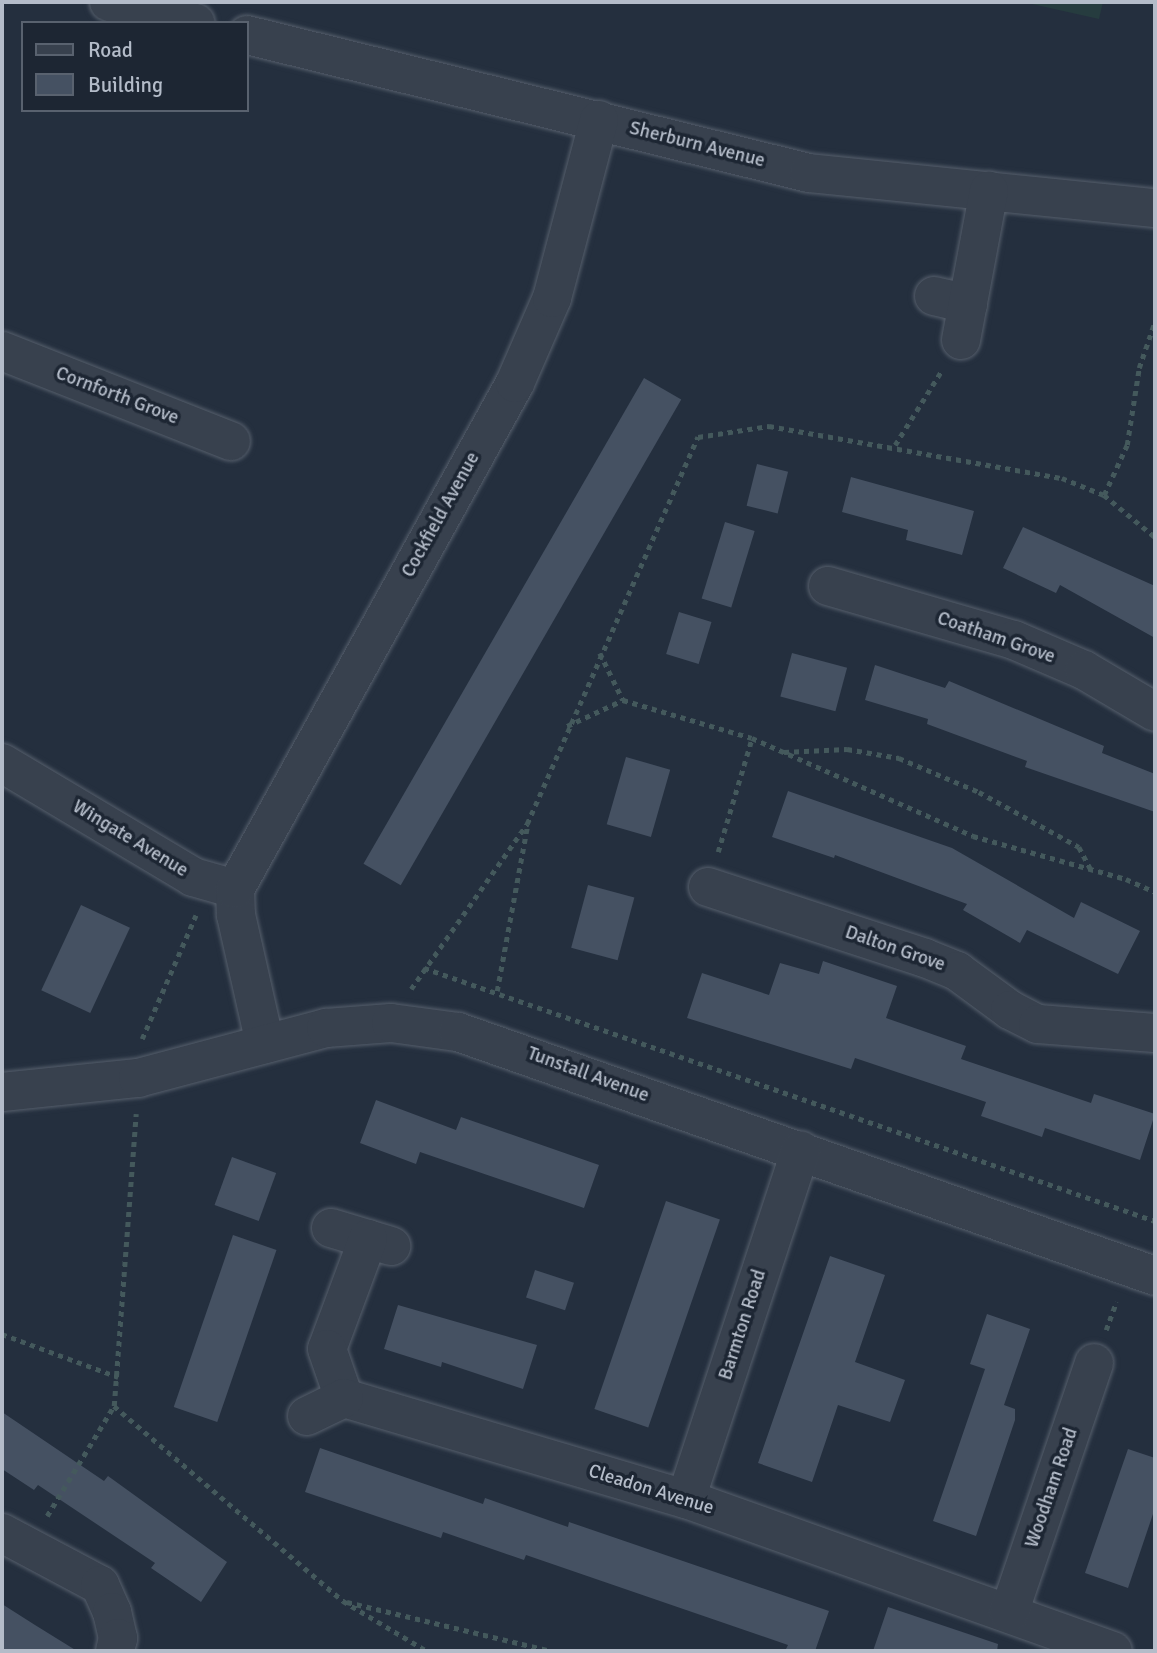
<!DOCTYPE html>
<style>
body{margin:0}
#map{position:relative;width:1157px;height:1653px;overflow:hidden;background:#242f3e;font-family:Signika,sans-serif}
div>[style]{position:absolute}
.green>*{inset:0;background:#263c3f}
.building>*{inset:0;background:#455162;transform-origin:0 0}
.path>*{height:4.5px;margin-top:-2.25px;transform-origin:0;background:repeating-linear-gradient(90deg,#44595c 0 5px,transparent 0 10px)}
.roads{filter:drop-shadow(0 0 2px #565f6c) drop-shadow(0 0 2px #565f6c)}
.street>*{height:38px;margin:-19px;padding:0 19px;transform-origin:19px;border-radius:19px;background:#38414e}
span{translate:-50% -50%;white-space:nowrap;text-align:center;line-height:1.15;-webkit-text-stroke:7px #1d2633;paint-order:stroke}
.street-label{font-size:19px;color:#b4bcc9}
.frame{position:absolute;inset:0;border:4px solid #b4bcc9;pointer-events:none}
.legend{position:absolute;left:21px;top:21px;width:228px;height:91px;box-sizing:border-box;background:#1d2633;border:2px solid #59626f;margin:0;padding:9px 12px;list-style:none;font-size:21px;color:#b4bcc9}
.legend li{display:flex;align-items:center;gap:14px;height:35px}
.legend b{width:35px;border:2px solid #59626f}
</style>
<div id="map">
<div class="green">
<div style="clip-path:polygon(1023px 2px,1103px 2px,1099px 19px)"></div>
</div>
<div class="building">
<div style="left:644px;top:378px;width:43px;height:561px;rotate:30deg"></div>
<div style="left:757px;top:464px;width:32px;height:43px;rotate:14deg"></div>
<div style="clip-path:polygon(851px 477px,974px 511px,962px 555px,906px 540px,908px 530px,842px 512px)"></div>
<div style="left:725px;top:522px;width:31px;height:80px;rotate:17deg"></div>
<div style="clip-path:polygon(1023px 527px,1155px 586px,1155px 638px,1060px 585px,1056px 593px,1003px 568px)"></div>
<div style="left:679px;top:612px;width:34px;height:44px;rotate:17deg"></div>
<div style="left:792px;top:653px;width:57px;height:45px;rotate:15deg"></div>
<div style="clip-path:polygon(875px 665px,945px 688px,949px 681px,1104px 746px,1102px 753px,1155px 774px,1155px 812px,1025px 767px,1027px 761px,927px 724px,928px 719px,865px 700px)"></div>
<div style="left:626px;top:757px;width:46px;height:70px;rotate:16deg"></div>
<div style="clip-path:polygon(788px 791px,952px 848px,1074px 918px,1081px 902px,1140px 931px,1118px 974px,1027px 930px,1020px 943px,963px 910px,967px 904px,835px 855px,834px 858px,772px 837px)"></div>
<div style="left:588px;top:885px;width:48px;height:65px;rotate:15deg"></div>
<div style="left:81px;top:905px;width:54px;height:94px;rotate:25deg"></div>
<div style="clip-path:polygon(823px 961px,897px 986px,886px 1018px,966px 1046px,961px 1059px,1091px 1103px,1094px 1094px,1155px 1114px,1140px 1160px,1045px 1128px,1042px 1137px,981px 1116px,986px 1102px,855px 1058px,851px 1069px,687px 1018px,702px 973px,769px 995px,780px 963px,819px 974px)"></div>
<div style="clip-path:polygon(376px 1100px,456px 1130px,461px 1117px,599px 1165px,584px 1208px,420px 1152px,416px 1164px,360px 1143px)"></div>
<div style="left:232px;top:1157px;width:47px;height:51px;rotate:20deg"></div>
<div style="left:666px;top:1201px;width:57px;height:220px;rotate:19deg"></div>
<div style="left:233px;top:1235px;width:46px;height:182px;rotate:19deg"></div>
<div style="clip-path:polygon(830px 1256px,885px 1275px,855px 1362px,905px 1380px,890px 1422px,838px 1405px,812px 1482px,758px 1463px)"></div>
<div style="left:535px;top:1270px;width:41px;height:29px;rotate:18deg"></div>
<div style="clip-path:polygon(398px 1305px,537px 1345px,523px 1389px,442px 1362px,441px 1367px,384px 1349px)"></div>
<div style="clip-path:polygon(987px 1314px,1030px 1329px,1004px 1405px,1015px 1409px,1015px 1420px,976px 1536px,933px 1521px,985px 1369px,970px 1364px)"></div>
<div style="clip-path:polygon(2px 1412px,104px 1481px,108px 1476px,227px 1562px,201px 1602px,151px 1568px,155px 1563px,38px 1485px,34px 1490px,2px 1469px)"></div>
<div style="clip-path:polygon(320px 1448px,483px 1504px,485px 1498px,568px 1527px,569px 1522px,829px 1611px,815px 1651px,785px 1651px,788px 1645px,526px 1555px,524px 1560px,443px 1532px,441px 1538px,305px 1492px)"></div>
<div style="clip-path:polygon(1128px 1449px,1155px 1458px,1155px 1508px,1128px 1588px,1085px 1573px)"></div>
<div style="clip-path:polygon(2px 1604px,35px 1625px,77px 1651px,2px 1651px)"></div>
<div style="clip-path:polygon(888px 1607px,998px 1644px,997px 1651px,873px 1651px)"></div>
</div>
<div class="path">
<div style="left:895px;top:445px;width:89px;rotate:-57.9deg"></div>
<div style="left:1104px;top:495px;width:55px;rotate:-65.3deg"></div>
<div style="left:1127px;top:445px;width:78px;rotate:-81.1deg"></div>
<div style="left:1139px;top:368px;width:50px;rotate:-71.2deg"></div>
<div style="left:600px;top:653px;width:52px;rotate:63.9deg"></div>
<div style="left:567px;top:726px;width:62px;rotate:-24.9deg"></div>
<div style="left:623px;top:700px;width:134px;rotate:16.4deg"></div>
<div style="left:752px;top:738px;width:242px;rotate:23.9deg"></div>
<div style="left:973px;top:836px;width:159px;rotate:15.7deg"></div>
<div style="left:1126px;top:879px;width:32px;rotate:24deg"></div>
<div style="left:784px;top:752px;width:63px;rotate:-2.7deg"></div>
<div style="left:847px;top:749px;width:53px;rotate:9.8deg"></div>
<div style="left:899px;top:758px;width:87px;rotate:23deg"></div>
<div style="left:979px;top:792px;width:114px;rotate:28.8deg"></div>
<div style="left:1079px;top:847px;width:24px;rotate:62deg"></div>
<div style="left:718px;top:852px;width:119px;rotate:-73.4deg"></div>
<div style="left:424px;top:968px;width:774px;rotate:19.09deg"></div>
<div style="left:411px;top:989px;width:202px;rotate:-54.9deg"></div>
<div style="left:527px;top:824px;width:423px;rotate:-66.2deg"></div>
<div style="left:698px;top:437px;width:72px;rotate:-8.8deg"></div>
<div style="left:769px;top:426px;width:298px;rotate:10.1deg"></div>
<div style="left:1062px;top:478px;width:45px;rotate:22deg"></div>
<div style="left:1104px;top:495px;width:66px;rotate:39.5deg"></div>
<div style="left:497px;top:991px;width:167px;rotate:-79.6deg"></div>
<div style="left:142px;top:1039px;width:135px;rotate:-66.5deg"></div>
<div style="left:1106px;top:1330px;width:30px;rotate:-70deg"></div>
<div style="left:2px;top:1334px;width:124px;rotate:20.3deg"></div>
<div style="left:114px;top:1406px;width:301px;rotate:40.4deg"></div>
<div style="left:343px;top:1601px;width:98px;rotate:30.8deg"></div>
<div style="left:47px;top:1516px;width:129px;rotate:-58.7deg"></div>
<div style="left:114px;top:1406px;width:293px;rotate:-85.7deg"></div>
<div style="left:347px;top:1602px;width:210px;rotate:13.5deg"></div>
</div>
<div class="roads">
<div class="street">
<div style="left:109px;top:2px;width:89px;rotate:13.6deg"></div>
<div style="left:247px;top:35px;width:579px;rotate:13.8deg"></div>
<div style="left:809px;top:173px;width:348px;rotate:5.8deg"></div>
<div style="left:934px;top:296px;width:35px;rotate:13deg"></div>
<div style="left:961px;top:340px;width:152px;rotate:-79.4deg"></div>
<div style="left:2px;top:351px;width:246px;rotate:21.5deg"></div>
<div style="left:828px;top:586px;width:194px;rotate:16.2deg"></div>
<div style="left:1014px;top:640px;width:76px;rotate:23.2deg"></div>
<div style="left:1084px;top:670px;width:82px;rotate:30.6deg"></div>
<div style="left:2px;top:763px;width:222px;rotate:30.8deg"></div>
<div style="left:193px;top:877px;width:44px;rotate:15.9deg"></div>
<div style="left:235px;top:889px;width:26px;rotate:88deg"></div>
<div style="left:236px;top:915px;width:132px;rotate:77.3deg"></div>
<div style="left:708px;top:887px;width:228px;rotate:18.1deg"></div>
<div style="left:925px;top:958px;width:35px;rotate:22deg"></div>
<div style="left:957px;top:971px;width:66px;rotate:36.3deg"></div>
<div style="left:1010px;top:1010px;width:31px;rotate:27deg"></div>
<div style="left:1038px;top:1024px;width:117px;rotate:4.4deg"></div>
<div style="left:235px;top:889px;width:578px;rotate:-61.04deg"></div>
<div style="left:515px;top:383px;width:93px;rotate:-66.5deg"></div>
<div style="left:552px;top:298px;width:184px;rotate:-75.2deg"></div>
<div style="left:2px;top:1092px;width:137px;rotate:-5.9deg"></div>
<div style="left:138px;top:1078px;width:195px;rotate:-14.9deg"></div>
<div style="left:326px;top:1028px;width:65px;rotate:-4.4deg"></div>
<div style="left:391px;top:1023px;width:68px;rotate:7.7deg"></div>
<div style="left:458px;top:1032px;width:738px;rotate:19.29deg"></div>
<div style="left:331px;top:1228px;width:63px;rotate:16.7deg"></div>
<div style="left:368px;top:1239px;width:117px;rotate:110.4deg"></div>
<div style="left:327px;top:1349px;width:52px;rotate:70.9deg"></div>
<div style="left:344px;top:1398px;width:357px;rotate:16.5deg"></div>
<div style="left:686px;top:1499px;width:453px;rotate:19.6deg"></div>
<div style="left:307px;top:1416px;width:41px;rotate:-25.9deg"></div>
<div style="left:686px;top:1499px;width:367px;rotate:-71.8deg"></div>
<div style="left:2px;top:1533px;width:111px;rotate:28deg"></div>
<div style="left:100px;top:1585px;width:30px;rotate:66deg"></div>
<div style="left:112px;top:1612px;width:27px;rotate:77deg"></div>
<div style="left:118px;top:1638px;width:13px;rotate:103deg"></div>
<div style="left:1009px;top:1613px;width:264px;rotate:-71.2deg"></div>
</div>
</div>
<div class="street-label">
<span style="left:697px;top:145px;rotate:14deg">Sherburn Avenue</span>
<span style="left:117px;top:396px;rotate:21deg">Cornforth Grove</span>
<span style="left:441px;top:515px;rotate:-61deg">Cockfield Avenue</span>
<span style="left:996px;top:638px;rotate:19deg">Coatham Grove</span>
<span style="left:130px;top:839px;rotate:31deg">Wingate Avenue</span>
<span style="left:895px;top:949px;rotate:19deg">Dalton Grove</span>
<span style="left:588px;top:1075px;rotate:20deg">Tunstall Avenue</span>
<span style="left:743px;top:1325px;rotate:-72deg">Barmton Road</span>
<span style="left:1052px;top:1488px;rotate:-71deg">Woodham Road</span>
<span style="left:651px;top:1490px;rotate:17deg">Cleadon Avenue</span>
</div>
<div class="frame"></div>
<ul class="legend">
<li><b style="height:9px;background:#38414e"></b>Road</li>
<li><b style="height:19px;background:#455162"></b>Building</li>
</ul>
</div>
